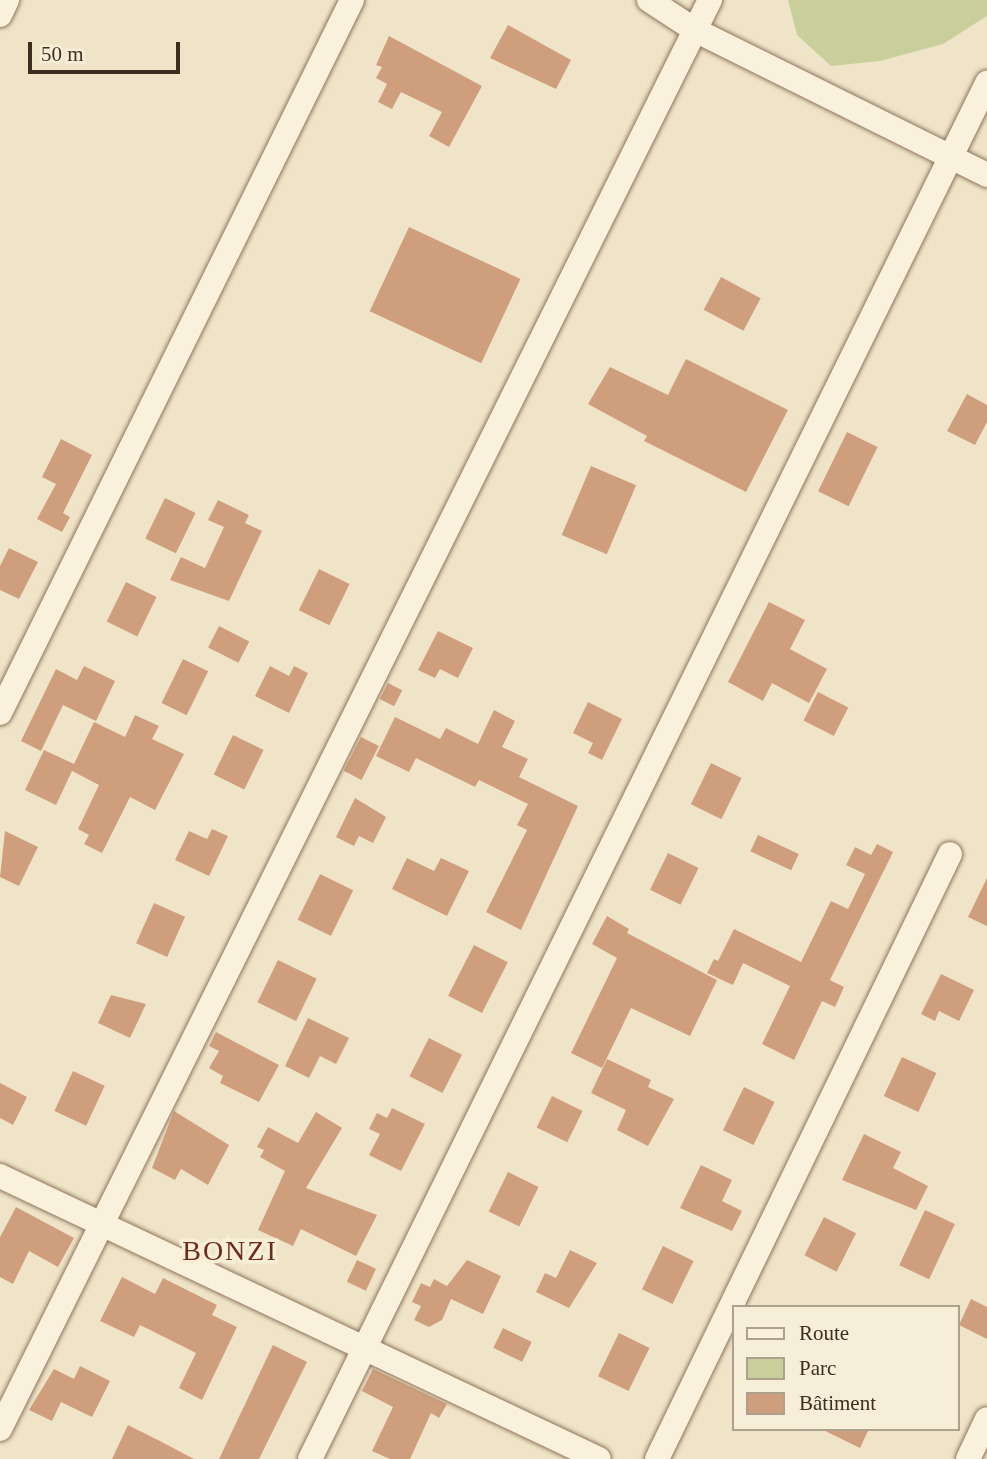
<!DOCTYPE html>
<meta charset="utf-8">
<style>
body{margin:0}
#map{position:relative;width:987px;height:1459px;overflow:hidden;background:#f0e4c8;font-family:"Times New Roman",serif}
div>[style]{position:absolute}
.green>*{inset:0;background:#c9cf9b}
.building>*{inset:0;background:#cf9f7d;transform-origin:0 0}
.roads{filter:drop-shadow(0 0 2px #8d765c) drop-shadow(0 0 2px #8d765c)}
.street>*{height:24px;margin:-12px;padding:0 12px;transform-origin:12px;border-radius:12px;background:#faf1dc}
span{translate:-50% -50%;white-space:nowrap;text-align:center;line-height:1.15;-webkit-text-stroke:7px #f7eed8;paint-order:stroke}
.quarter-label{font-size:28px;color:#6b2e1e;letter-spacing:2px}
.legend{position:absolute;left:732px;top:1305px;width:228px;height:126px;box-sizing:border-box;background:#f7eed8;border:2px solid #ada18e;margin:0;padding:9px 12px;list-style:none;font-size:21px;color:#3d2e20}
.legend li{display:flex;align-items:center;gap:14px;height:35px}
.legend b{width:35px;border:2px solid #ada18e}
.scale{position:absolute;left:28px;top:42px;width:152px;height:32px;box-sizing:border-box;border:4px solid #3d2e20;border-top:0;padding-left:9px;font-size:21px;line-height:24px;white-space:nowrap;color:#3d2e20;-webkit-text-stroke:5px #f7eed8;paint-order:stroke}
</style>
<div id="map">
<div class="green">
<div style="clip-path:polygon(788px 0,987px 0,987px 16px,943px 44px,880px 61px,831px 66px,797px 35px)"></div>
</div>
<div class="building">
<div style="clip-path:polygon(508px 25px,571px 60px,556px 89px,490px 58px)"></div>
<div style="clip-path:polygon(389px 36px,482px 86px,449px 147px,429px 136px,442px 112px,401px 92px,392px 109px,378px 102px,387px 84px,376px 78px,382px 67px,376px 65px)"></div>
<div style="left:409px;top:227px;width:123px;height:93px;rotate:25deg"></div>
<div style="left:721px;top:277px;width:45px;height:37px;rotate:28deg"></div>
<div style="clip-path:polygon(686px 359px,788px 410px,746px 492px,644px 441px,647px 436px,588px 404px,610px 367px,668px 395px)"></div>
<div style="clip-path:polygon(967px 394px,987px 405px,987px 422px,975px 445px,947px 431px)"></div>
<div style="left:847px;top:432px;width:34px;height:66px;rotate:26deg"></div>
<div style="clip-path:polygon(61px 439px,92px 455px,63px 513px,70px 517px,62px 532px,37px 519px,56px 484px,42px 477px)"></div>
<div style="left:591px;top:466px;width:49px;height:75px;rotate:23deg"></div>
<div style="left:165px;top:498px;width:34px;height:45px;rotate:26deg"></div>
<div style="clip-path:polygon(218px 500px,249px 515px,245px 523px,262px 531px,229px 601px,170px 580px,181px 557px,205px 568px,224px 527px,208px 520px)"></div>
<div style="clip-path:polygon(9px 548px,38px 562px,19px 599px,0 590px,0 566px)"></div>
<div style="left:319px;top:569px;width:34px;height:46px;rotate:26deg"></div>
<div style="left:126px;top:582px;width:34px;height:44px;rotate:26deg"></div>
<div style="clip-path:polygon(769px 602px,805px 620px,790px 649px,827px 669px,809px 703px,772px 683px,763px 701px,728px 682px)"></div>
<div style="left:219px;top:626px;width:34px;height:24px;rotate:27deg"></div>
<div style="clip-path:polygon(438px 631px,473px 648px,458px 678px,440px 669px,435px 678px,418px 670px)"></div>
<div style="left:183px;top:659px;width:28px;height:49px;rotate:26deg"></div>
<div style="clip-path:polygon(84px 666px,115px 681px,96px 721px,63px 705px,41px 751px,21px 741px,56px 669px,77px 680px)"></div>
<div style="clip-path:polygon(270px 666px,289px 676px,294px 666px,308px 673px,289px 713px,255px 696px)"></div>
<div style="left:388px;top:683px;width:16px;height:18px;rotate:27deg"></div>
<div style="left:818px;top:692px;width:34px;height:32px;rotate:27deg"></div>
<div style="clip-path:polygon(588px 702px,622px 719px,602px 760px,588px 753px,593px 743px,573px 733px)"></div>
<div style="clip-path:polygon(494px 710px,515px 721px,502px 747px,528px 759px,519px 777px,578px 806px,521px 930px,486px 912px,527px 830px,517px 825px,528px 804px,479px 780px,475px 787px,416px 758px,409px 772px,376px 756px,395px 717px,440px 739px,446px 728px,478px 744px)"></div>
<div style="clip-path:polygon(135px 715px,159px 726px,152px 739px,184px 754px,155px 810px,130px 797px,102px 853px,84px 844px,89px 835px,78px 829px,99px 785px,72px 771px,56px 805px,25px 790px,44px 750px,74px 764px,94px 722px,125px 737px)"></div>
<div style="left:233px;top:735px;width:34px;height:44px;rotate:26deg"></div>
<div style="left:361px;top:737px;width:20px;height:38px;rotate:27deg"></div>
<div style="left:711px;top:763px;width:34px;height:46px;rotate:26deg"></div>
<div style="clip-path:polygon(355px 798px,386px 817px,373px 843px,359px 836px,354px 846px,336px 837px)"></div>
<div style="clip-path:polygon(212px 829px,228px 836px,209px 876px,175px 860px,189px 831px,207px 839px)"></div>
<div style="clip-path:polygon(5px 831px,38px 847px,19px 886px,0 877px)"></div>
<div style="left:758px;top:835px;width:45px;height:18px;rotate:25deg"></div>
<div style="clip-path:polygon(877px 844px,893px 852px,830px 980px,844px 987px,835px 1007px,822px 1001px,794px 1060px,762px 1044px,790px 986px,743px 963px,733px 985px,707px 973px,714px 959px,718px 961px,734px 929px,801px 962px,831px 901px,848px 909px,865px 874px,846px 865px,855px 847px,871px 855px)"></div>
<div style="left:668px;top:853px;width:34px;height:41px;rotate:26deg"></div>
<div style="clip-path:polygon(407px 858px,434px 871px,441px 858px,469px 871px,447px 916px,392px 889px)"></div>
<div style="left:320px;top:874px;width:37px;height:51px;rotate:26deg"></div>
<div style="clip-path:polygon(987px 878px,987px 926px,968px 917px)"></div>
<div style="left:154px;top:903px;width:34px;height:44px;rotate:24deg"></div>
<div style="clip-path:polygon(607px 916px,629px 929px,627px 933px,717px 980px,690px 1036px,631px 1008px,602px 1068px,571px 1053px,617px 958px,592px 944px)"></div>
<div style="left:474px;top:945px;width:38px;height:57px;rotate:27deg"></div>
<div style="left:278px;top:960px;width:43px;height:47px;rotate:26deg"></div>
<div style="clip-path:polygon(941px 974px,974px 990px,959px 1021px,939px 1011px,935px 1021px,921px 1014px)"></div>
<div style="clip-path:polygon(111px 995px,146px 1004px,130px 1038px,98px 1023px)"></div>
<div style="clip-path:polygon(308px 1018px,349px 1038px,336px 1064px,320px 1056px,309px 1078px,285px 1066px)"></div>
<div style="clip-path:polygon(216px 1032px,279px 1065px,259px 1102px,220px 1083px,223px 1076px,209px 1068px,219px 1051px,209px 1046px)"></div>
<div style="left:429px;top:1038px;width:37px;height:43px;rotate:27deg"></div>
<div style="left:902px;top:1057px;width:38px;height:43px;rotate:25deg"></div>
<div style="clip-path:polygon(607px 1059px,651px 1080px,648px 1087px,674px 1099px,648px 1146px,617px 1130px,626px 1110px,591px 1093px)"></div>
<div style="left:73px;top:1071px;width:35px;height:44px;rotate:25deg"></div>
<div style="clip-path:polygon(0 1083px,27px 1097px,13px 1125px,0 1118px)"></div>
<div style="left:744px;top:1087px;width:34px;height:48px;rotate:26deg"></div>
<div style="left:552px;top:1096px;width:34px;height:35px;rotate:26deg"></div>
<div style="clip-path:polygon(392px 1108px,425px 1124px,401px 1171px,369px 1155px,380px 1134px,369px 1129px,377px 1113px,387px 1118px)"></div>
<div style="clip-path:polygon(174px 1111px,229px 1145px,208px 1185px,181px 1169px,175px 1180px,152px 1168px)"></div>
<div style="clip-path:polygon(316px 1112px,342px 1128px,306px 1188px,377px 1215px,356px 1256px,301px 1229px,293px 1246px,258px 1230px,285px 1171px,260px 1157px,264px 1150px,257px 1147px,268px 1127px,298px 1143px)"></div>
<div style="clip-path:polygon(864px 1134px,901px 1152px,893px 1168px,928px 1186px,916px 1210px,842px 1180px)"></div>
<div style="clip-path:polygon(701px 1165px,732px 1180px,722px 1201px,742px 1211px,732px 1231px,680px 1208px)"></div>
<div style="left:508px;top:1172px;width:34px;height:44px;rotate:26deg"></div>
<div style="clip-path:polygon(16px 1207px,74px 1238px,58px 1267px,29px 1251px,13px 1284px,0 1277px,0 1237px)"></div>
<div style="left:925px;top:1210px;width:33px;height:61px;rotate:25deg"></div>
<div style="left:824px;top:1217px;width:36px;height:43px;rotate:27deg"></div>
<div style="left:663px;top:1246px;width:34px;height:48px;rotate:26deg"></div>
<div style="clip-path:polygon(570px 1250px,597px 1263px,569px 1308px,536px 1292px,545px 1273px,556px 1278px)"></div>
<div style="left:357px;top:1260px;width:21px;height:24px;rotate:25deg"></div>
<div style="clip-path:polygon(467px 1260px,501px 1276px,483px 1314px,451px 1299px,442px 1320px,429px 1327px,414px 1320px,421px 1306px,412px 1302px,421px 1283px,430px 1287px,434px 1279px,447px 1286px)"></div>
<div style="clip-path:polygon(122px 1277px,155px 1294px,163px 1278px,217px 1305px,212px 1315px,237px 1327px,202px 1400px,179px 1388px,196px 1353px,140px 1325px,134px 1337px,100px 1321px)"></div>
<div style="clip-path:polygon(971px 1299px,987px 1307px,987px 1339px,959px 1325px)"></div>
<div style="left:503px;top:1328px;width:32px;height:22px;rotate:26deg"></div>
<div style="left:619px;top:1333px;width:34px;height:48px;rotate:26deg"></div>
<div style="clip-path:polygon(273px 1345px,307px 1362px,259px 1459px,219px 1459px)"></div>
<div style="clip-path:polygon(80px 1366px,110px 1381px,92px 1417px,61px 1402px,52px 1421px,29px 1410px,54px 1369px,74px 1379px)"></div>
<div style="clip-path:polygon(373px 1369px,447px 1404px,439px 1418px,431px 1413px,410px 1459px,390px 1459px,372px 1451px,393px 1407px,362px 1391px)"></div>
<div style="clip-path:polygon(128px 1425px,158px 1440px,194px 1459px,112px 1459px)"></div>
<div style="clip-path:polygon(821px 1429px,869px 1429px,860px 1448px)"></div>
</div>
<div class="roads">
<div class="street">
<div style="left:649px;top:0;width:55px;rotate:33.1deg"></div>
<div style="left:695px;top:30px;width:326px;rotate:26.4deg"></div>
<div style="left:0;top:15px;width:17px;rotate:-65deg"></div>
<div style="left:0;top:713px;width:795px;rotate:-63.72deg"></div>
<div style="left:0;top:1176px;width:662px;rotate:25.29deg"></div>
<div style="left:0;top:1429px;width:1596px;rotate:-63.58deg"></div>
<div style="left:310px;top:1459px;width:1534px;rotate:-63.8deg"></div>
<div style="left:657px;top:1459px;width:672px;rotate:-64.16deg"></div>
<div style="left:968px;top:1459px;width:44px;rotate:-64.6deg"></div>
</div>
</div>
<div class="quarter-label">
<span style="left:230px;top:1251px">BONZI</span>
</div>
<ul class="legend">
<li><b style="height:9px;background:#faf1dc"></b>Route</li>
<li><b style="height:19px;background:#c9cf9b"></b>Parc</li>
<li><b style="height:19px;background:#cf9f7d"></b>Bâtiment</li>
</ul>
<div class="scale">50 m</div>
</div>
